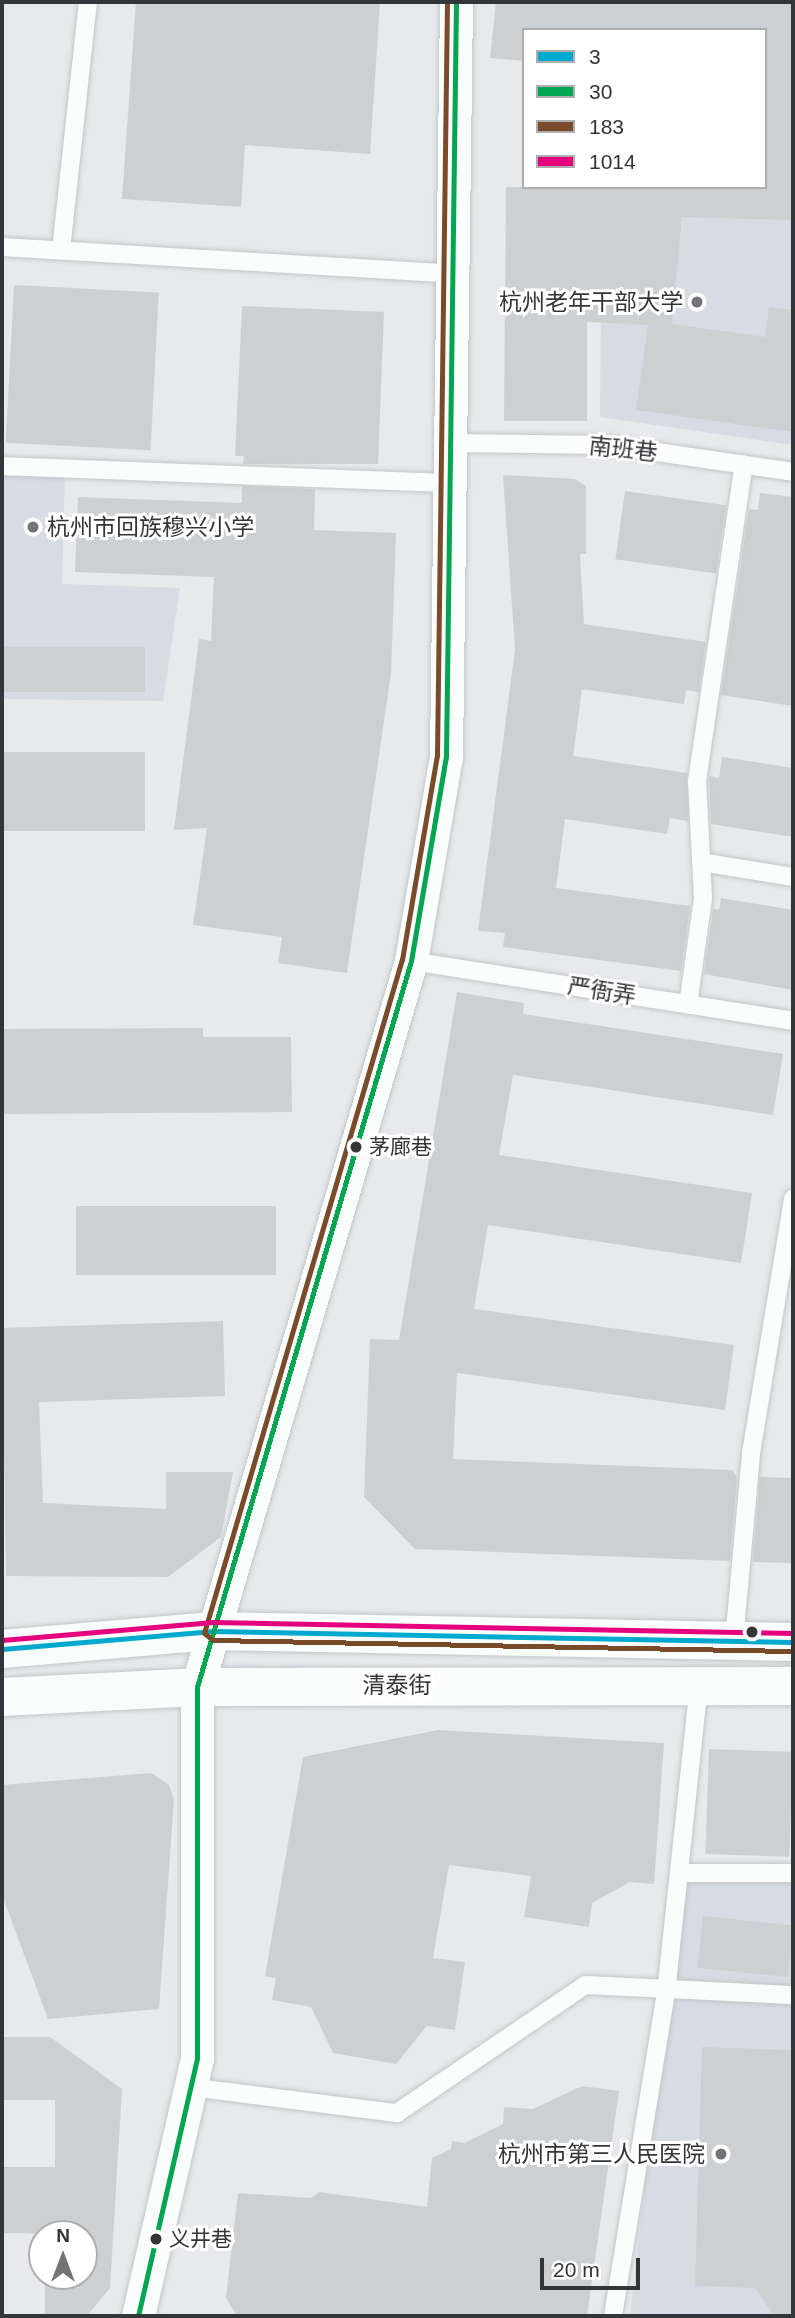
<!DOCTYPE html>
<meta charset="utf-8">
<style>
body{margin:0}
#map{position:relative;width:795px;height:2318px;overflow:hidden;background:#e7e9ec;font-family:Helvetica,"Noto Sans SC",sans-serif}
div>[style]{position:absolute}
.built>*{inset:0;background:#d7dbe4}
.building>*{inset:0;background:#cdd0d2;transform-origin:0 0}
.roads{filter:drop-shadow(0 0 2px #c4c6c8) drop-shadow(0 0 2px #c4c6c8)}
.service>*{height:18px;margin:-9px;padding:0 9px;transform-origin:9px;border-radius:9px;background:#fbfcfc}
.minor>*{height:33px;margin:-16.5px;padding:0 16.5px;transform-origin:16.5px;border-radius:16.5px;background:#fbfcfc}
.secondary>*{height:38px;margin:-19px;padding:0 19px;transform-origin:19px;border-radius:19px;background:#fbfcfc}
.bus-1>*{height:5px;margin:-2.5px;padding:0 2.5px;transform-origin:2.5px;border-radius:2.5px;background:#00a9ce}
.bus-2>*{height:5px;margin:-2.5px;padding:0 2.5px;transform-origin:2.5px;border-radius:2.5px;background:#00a651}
.bus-3>*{height:5px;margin:-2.5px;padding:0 2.5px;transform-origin:2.5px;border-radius:2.5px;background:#7a4b2a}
.bus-4>*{height:5px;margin:-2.5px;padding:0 2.5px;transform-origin:2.5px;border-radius:2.5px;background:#e5007d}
.dots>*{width:19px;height:19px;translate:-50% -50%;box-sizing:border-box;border:4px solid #fff;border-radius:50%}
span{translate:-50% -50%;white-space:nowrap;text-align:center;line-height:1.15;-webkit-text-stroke:6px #fff;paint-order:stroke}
.bus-label{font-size:21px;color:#343538}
.left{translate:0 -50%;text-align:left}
.poi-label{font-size:23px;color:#343538}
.right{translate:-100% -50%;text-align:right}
.street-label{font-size:23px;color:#343538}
.frame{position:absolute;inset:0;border:4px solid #343538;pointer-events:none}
.legend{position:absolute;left:522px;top:28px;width:245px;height:161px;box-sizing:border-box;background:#fff;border:2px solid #aeaeaf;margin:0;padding:9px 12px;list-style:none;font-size:21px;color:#343538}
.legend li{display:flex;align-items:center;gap:14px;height:35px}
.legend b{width:35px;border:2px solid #aeaeaf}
.north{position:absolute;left:28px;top:2220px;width:70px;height:70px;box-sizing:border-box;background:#fff;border:2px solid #aeaeaf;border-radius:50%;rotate:0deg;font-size:19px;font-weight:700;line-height:28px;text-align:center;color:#343538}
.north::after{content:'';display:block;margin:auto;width:24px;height:32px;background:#737477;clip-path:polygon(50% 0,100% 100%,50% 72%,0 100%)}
.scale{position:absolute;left:540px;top:2258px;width:100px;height:32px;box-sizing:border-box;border:4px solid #343538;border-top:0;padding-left:9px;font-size:21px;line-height:24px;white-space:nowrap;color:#343538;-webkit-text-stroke:5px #fff;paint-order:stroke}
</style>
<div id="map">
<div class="built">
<div style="clip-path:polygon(765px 121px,793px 123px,793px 445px,600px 417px,602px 187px,765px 187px)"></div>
<div style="clip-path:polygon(2px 466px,65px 469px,62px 584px,180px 588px,163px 701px,2px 699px)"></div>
<div style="clip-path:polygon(680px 1873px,793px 1876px,793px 2316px,630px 2316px)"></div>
</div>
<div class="building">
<div style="clip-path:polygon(136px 2px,380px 2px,370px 154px,245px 145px,241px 207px,122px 199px)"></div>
<div style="clip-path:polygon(496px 2px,793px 2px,793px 220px,682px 217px,672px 324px,765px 337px,769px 307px,793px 310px,793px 432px,636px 410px,648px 325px,587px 322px,587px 421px,504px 421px,506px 187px,765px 187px,765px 30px,524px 30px,524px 61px,490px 58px)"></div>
<div style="left:14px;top:285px;width:145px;height:158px;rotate:3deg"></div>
<div style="clip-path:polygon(242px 306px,384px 312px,378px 464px,243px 464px,244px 456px,235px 456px)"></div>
<div style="clip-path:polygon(503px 475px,575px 479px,586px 486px,586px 554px,580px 554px,584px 624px,706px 642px,699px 692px,686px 690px,684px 704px,582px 689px,573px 756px,687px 773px,688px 821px,670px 818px,667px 834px,565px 819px,556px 888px,690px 906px,681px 971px,503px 947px,505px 933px,478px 931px,515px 650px)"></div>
<div style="clip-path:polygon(242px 486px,315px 489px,314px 530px,396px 533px,391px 674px,347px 973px,278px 963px,282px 937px,193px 925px,207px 828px,174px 830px,199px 639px,211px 641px,214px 577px,75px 572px,78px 497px,242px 503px)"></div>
<div style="left:625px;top:491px;width:102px;height:69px;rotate:8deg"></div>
<div style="clip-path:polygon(760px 493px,793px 497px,793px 706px,721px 695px,749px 509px,758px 510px)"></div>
<div style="left:145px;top:647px;width:45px;height:143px;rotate:90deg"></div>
<div style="left:145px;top:752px;width:79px;height:143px;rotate:90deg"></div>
<div style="clip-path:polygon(722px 757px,793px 768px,793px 837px,711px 824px,709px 776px,719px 778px)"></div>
<div style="clip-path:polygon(721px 898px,793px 910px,793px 990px,704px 974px,713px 909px,719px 910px)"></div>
<div style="clip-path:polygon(457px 992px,524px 1003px,523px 1014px,783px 1054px,773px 1115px,513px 1075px,499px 1155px,752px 1193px,741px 1263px,488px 1225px,474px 1309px,734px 1345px,725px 1410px,457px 1373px,453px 1459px,732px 1470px,737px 1477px,730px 1561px,415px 1549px,364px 1497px,370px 1339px,399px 1340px)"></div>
<div style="clip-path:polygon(203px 1028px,203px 1037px,291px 1037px,292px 1112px,2px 1114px,2px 1029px)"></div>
<div style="left:76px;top:1206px;width:200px;height:69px"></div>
<div style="clip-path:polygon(223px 1321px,225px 1396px,39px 1402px,43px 1503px,166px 1509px,166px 1472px,233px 1472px,221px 1537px,168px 1577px,6px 1576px,2px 1328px)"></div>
<div style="clip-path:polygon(760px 1477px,793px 1478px,793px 1563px,753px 1562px)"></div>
<div style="clip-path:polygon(438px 1730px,664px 1743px,654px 1884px,630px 1882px,592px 1903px,589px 1927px,524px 1917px,531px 1876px,449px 1865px,433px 1958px,465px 1962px,455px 2030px,427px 2026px,396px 2064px,333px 2053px,311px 2007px,272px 2000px,276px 1978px,265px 1976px,303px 1757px)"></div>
<div style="left:709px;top:1749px;width:84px;height:105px;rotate:2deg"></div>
<div style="clip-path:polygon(151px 1773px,169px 1785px,174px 1799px,159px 2009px,48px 2019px,2px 1895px,2px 1785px)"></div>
<div style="left:703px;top:1916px;width:91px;height:52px;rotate:6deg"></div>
<div style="clip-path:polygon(2px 2037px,50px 2037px,122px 2089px,110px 2288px,87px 2316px,45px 2316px,45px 2276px,84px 2276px,84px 2234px,2px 2233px,2px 2167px,55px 2167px,55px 2100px,2px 2100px)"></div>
<div style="clip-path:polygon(702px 2047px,793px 2050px,793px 2316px,774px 2316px,755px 2288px,695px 2286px)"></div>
<div style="clip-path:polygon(582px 2086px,619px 2091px,587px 2316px,237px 2316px,226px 2298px,238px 2193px,311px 2198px,319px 2192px,427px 2207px,432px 2158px,451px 2149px,452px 2141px,464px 2143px,503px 2124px,504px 2107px,533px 2109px)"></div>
</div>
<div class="roads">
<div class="service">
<div style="left:2px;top:247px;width:452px;rotate:3.4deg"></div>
<div style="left:61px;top:250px;width:249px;rotate:-83.8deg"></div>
<div style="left:451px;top:443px;width:158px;rotate:0.7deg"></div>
<div style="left:609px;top:445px;width:186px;rotate:8.3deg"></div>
<div style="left:2px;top:466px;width:448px;rotate:2.2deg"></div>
<div style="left:701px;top:862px;width:93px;rotate:9.3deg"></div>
<div style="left:411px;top:961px;width:387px;rotate:8.9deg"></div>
<div style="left:688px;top:1005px;width:108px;rotate:-82deg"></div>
<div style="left:703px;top:898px;width:117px;rotate:-92.9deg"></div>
<div style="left:697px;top:781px;width:320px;rotate:-81.6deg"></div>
<div style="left:734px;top:1641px;width:189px;rotate:-84.8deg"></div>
<div style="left:751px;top:1453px;width:258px;rotate:-80.6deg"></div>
<div style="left:680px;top:1873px;width:113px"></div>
<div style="left:190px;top:2087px;width:209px;rotate:7.2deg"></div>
<div style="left:397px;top:2113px;width:227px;rotate:-34.2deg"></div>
<div style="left:585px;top:1985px;width:208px;rotate:2.8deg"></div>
<div style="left:613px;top:2316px;width:327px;rotate:-80.7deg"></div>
<div style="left:666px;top:1993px;width:312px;rotate:-83.9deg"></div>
</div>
<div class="minor">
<div style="left:138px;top:2316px;width:265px;rotate:-77.1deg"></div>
<div style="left:197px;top:2058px;width:371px;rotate:-90deg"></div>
<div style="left:197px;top:1687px;width:757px;rotate:-73.58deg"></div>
<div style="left:411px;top:961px;width:208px;rotate:-80.3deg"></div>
<div style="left:446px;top:756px;width:754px;rotate:-89.24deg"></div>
</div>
<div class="secondary">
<div style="left:2px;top:1649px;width:212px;rotate:-4.9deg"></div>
<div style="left:213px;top:1631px;width:580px;rotate:1.09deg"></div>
<div style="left:2px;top:1697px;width:195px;rotate:-2.9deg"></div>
<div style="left:197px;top:1687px;width:596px;rotate:-0.1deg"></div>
</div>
</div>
<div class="bus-1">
<div style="left:2px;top:1649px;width:212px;rotate:-4.9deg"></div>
<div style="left:213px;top:1631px;width:580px;rotate:1.09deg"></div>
</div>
<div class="bus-2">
<div style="left:138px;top:2316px;width:265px;rotate:-77.1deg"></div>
<div style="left:197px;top:2058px;width:371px;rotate:-90deg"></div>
<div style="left:197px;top:1687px;width:757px;rotate:-73.58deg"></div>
<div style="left:411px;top:961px;width:208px;rotate:-80.3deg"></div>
<div style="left:446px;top:756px;width:754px;rotate:-89.24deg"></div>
</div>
<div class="bus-3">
<div style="left:447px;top:2px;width:753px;rotate:90.76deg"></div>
<div style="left:437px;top:755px;width:207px;rotate:99.7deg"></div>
<div style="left:402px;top:959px;width:702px;rotate:106.37deg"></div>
<div style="left:204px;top:1633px;width:11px;rotate:38deg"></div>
<div style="left:213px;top:1640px;width:580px;rotate:1.09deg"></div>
</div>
<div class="bus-4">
<div style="left:2px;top:1640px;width:212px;rotate:-4.9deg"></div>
<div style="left:213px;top:1622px;width:580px;rotate:1.09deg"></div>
</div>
<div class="dots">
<div style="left:697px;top:302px;background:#737477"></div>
<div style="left:33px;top:527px;background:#737477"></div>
<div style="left:356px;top:1147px;background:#343538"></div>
<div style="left:752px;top:1632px;background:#343538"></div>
<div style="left:721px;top:2154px;background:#737477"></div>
<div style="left:156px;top:2239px;background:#343538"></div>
</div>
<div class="bus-label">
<span class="left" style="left:369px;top:1147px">茅廊巷</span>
<span class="left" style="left:169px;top:2239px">义井巷</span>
</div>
<div class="poi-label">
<span class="right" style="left:683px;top:302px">杭州老年干部大学</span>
<span class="left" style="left:47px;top:527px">杭州市回族穆兴小学</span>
<span class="right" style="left:705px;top:2154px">杭州市第三人民医院</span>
</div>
<div class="street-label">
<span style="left:623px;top:449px;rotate:6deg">南班巷</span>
<span style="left:602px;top:991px;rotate:9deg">严衙弄</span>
<span style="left:397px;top:1685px">清泰街</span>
</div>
<div class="frame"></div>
<ul class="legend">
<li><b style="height:9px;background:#00a9ce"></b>3</li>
<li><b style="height:9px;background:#00a651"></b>30</li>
<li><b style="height:9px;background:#7a4b2a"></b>183</li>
<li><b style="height:9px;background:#e5007d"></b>1014</li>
</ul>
<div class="north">N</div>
<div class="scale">20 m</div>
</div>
